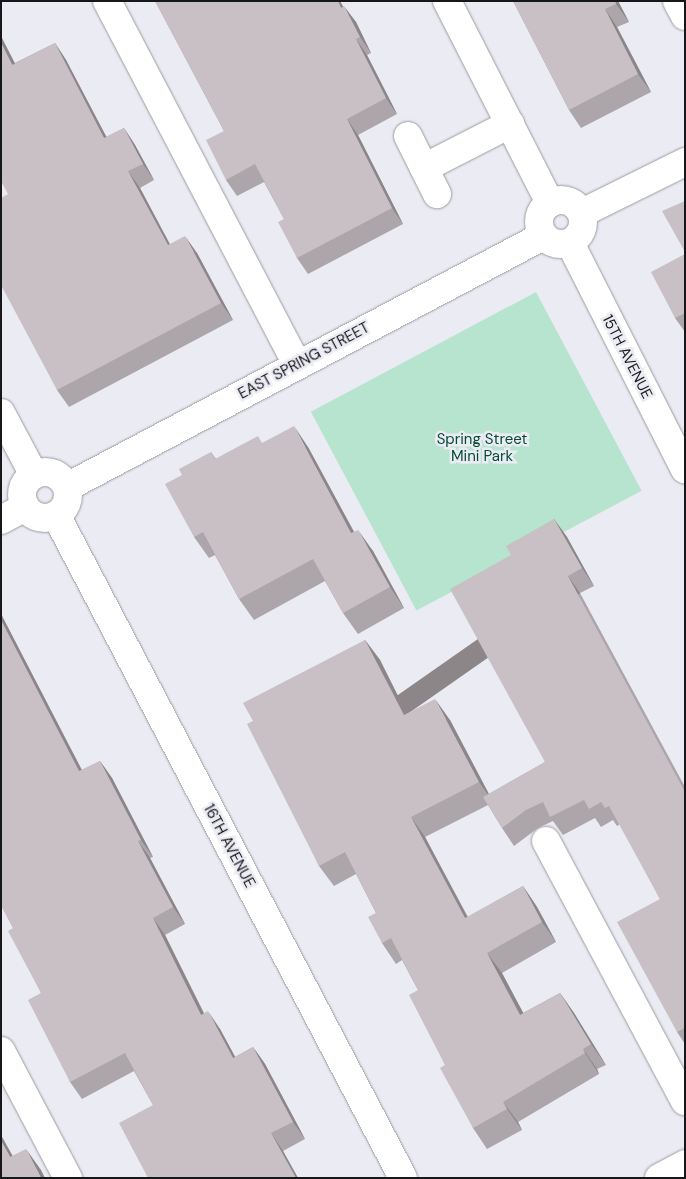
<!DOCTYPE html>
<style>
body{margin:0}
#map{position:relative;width:686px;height:1179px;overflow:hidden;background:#ebebf3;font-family:"DM Sans",sans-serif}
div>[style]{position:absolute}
.green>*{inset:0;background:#b6e4ce;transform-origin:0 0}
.roads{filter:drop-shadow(0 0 1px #9b9ba2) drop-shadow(0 0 1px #9b9ba2)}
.minor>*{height:28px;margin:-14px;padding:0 14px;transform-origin:14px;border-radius:14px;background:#fff}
.minor>.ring{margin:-14px;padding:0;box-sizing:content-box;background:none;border:28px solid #fff;border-radius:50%}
.major>*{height:28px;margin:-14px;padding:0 14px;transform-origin:14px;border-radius:14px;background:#fff}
.wall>*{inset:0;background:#aca5a9}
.shaded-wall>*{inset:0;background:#8c8689;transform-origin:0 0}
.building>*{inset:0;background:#c8c0c4}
span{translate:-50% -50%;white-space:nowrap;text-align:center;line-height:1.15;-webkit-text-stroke:5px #ebebf3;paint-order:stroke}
.street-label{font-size:15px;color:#17171a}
.park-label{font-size:15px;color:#044b34}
.frame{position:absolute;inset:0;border:2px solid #17171a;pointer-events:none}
</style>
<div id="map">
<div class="green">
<div style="left:536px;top:292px;width:225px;height:255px;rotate:62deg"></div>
</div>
<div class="roads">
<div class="minor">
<div style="left:107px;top:1px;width:411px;rotate:62.4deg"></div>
<div style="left:447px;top:1px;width:227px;rotate:63deg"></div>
<div style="left:677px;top:1px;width:17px;rotate:62deg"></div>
<div style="left:408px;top:136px;width:65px;rotate:63.4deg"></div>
<div style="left:424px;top:168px;width:97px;rotate:-27.1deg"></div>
<div class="ring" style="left:539px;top:200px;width:16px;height:16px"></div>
<div style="left:582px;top:213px;width:115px;rotate:-26.3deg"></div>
<div style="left:570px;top:243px;width:254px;rotate:63.1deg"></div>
<div style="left:1px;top:413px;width:70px;rotate:62deg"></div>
<div class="ring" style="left:22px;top:472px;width:18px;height:18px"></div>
<div style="left:67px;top:487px;width:538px;rotate:-27.8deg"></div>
<div style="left:56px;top:515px;width:748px;rotate:62.37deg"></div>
<div style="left:1px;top:520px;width:27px;rotate:-28deg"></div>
<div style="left:546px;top:841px;width:295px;rotate:61.9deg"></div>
<div style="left:1px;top:1051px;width:144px;rotate:62.2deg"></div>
</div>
<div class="major">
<div style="left:659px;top:1178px;width:30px;rotate:-28deg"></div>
</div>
</div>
<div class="wall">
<div style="clip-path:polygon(155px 1px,340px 1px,343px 7px,356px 22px,371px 53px,367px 55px,397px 114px,358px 135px,403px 224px,308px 274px,297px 258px,284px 219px,264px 182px,237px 196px,226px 180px,224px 131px)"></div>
<div style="clip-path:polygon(513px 1px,618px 1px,629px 22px,617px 27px,651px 92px,581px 128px,569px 110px)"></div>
<div style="clip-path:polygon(55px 43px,66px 60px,106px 137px,124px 128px,135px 145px,154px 180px,140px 188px,170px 244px,197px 253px,233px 320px,69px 407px,57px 390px,8px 194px,15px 63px)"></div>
<div style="clip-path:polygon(685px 254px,685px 332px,675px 318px)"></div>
<div style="clip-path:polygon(263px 443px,308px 447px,354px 532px,373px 551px,404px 608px,358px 634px,343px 613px,325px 581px,254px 620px,239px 599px,215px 555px,209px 558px,194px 537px,211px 452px,216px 459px)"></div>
<div style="clip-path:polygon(554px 519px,567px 537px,594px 586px,580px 593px,685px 787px,685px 1044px,677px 1032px,660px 899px,620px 824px,617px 826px,613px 820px,601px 827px,595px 818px,563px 835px,553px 821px,538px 828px,514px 846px,502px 828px,488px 805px,425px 837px,468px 917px,523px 886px,537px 907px,556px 942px,502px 973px,523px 1013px,560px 993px,574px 1013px,606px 1065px,597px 1069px,599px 1074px,518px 1122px,522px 1130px,487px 1149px,473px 1128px,445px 1065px,418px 990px,402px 960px,396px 964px,382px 943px,376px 913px,356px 874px,334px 886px,319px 866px,253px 721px,365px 640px,380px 660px,407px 714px,450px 720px,489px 794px,545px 762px,511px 555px)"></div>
<div style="clip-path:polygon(1px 614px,82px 770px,100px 761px,112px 778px,153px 857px,150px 858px,185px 924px,165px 935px,204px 1013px,220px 1029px,235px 1057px,253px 1047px,265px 1064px,305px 1139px,283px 1151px,298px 1178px,148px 1178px,153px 1105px,134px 1071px,82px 1099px,70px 1082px,41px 993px,13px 928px,1px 905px)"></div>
</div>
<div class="shaded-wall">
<div style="clip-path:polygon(338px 1px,340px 1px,353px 24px,341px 8px)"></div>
<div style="clip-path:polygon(615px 1px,618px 1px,629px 22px,616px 4px)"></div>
<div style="clip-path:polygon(344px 6px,356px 22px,371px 53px,360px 37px)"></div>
<div style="clip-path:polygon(605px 9px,617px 27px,651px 92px,638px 74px)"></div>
<div style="clip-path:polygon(1px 36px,24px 81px,12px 65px,1px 43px)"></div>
<div style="clip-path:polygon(356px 39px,367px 55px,397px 114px,386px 98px)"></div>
<div style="clip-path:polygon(55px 43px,66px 60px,116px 155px,104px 138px)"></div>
<div style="clip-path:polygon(347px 119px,358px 135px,403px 224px,392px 208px)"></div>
<div style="clip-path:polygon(124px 128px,135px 145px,154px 180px,143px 164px)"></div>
<div style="clip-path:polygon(128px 171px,140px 188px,179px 262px,168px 245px)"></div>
<div style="clip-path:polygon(185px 236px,197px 253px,233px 320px,221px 303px)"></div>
<div style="clip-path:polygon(294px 426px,308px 447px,366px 554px,351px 533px)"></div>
<div style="clip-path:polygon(554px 519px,567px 537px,594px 586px,582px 568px)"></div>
<div style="clip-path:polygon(358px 530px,373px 551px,404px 608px,390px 587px)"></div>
<div style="left:568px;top:576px;width:21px;height:246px;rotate:55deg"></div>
<div style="clip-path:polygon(1px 614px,91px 788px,79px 771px,1px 620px)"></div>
<div style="clip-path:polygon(365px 640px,380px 660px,418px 736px,404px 715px)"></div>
<div style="clip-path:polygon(435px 699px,450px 720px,493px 802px,479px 782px)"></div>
<div style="clip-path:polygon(100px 761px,112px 778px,153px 857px,141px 840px)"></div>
<div style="clip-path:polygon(411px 817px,425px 837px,479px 939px,465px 918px)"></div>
<div style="clip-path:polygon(138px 841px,150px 858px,185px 924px,173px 907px)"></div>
<div style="clip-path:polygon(523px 886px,537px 907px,556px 942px,542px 922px)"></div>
<div style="clip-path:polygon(153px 918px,165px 935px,213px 1032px,201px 1015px)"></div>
<div style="clip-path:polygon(487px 953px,502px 973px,535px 1035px,520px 1015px)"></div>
<div style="clip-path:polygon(560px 993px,574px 1013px,606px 1065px,591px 1044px)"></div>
<div style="clip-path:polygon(208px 1011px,220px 1029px,245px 1075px,233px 1058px)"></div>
<div style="clip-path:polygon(253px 1047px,265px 1064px,305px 1139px,293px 1122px)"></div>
<div style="clip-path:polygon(583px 1049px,597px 1069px,599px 1074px,585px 1053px)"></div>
<div style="clip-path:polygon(503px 1102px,518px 1122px,522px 1130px,507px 1109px)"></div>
<div style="clip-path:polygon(271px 1133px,283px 1151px,298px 1178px,296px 1178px)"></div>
<div style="clip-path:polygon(1px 1135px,25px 1178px,10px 1157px,1px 1141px)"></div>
<div style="clip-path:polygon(26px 1149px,41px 1170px,45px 1178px,41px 1178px)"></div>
</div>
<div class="building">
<div style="clip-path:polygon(155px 1px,338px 1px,341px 8px,344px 6px,360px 37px,356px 39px,386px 98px,347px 119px,392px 208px,297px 258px,278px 222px,284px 219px,255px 164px,226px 180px,206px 140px,224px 131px)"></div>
<div style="clip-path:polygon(513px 1px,615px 1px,616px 4px,605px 9px,638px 74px,569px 110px)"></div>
<div style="clip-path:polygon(1px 43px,12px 65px,55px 43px,104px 138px,124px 128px,143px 164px,128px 171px,168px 245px,185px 236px,221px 303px,57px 390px,1px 285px,1px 198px,8px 194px,1px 181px)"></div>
<div style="clip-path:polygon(685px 201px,685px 252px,662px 211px)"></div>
<div style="clip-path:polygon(685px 254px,685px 313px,675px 318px,651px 272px)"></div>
<div style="clip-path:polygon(294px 426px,351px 533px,358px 530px,390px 587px,343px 613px,313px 559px,239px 599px,203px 532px,194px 537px,165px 484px,182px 475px,179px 469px,211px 452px,215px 459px,258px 436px,262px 443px)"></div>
<div style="clip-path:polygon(554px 519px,582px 568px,568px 576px,685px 792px,685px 1028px,677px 1032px,617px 922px,660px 899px,609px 806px,605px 808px,601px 802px,589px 809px,584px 800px,550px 817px,543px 802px,526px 810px,502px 828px,483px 797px,545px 762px,450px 589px,511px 555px,506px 546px)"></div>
<div style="clip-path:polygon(1px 620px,79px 771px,100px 761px,141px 840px,138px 841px,173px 907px,153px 918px,201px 1015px,208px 1011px,233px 1058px,253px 1047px,293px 1122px,271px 1133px,296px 1178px,148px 1178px,119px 1123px,153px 1105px,125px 1053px,70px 1082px,28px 1000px,41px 993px,8px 931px,13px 928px,1px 905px)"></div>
<div style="clip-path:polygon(365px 640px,404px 715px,435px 699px,479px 782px,411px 817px,465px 918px,523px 886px,542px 922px,487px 953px,520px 1015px,560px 993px,591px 1044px,583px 1049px,585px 1053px,503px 1102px,507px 1109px,473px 1128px,440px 1068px,445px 1065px,409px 995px,418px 990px,391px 938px,382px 943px,368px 917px,376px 913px,345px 852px,319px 866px,247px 724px,253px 721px,243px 703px)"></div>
<div style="clip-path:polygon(1px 1141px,10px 1157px,26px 1149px,41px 1178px,1px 1178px)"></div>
</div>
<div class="street-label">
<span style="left:627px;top:357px;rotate:63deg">15TH AVENUE</span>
<span style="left:304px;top:361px;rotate:-28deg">EAST SPRING STREET</span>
<span style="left:229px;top:846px;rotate:62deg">16TH AVENUE</span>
</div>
<div class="park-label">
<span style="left:482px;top:448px">Spring Street<br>Mini Park</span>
</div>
<div class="frame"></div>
</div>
